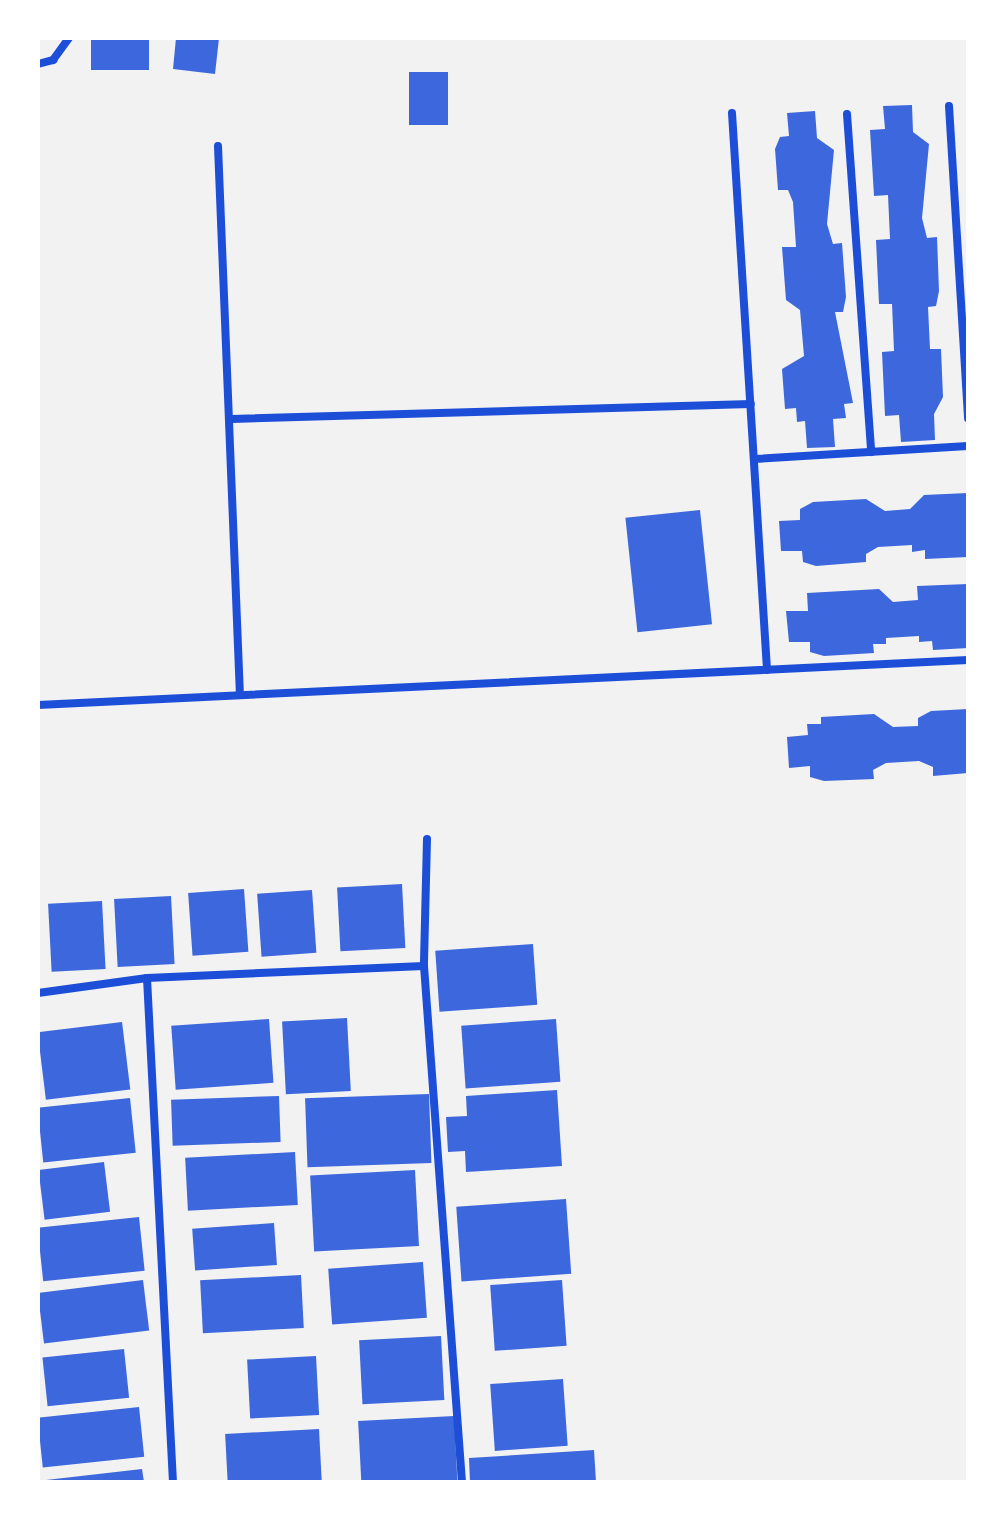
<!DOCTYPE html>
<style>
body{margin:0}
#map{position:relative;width:1006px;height:1520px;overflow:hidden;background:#f2f2f2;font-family:"Golos Text",sans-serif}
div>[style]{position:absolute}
.building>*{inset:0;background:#3d67dc;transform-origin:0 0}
.minor>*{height:8px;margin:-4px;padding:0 4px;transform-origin:4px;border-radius:4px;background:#1d4ed8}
span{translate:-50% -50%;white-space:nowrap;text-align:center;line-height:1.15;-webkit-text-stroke:8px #fff;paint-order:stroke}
.frame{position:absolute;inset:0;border:40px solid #fff;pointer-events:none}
</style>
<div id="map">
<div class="building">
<div style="left:91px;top:38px;width:58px;height:32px"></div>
<div style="clip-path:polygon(176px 38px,219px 38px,215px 74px,173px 69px)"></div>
<div style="left:409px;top:72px;width:39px;height:53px"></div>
<div style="clip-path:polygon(912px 105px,913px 132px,929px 144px,922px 218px,927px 238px,937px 237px,939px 291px,936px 306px,928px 307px,930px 349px,941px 349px,943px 397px,934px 414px,935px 440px,901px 442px,899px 415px,885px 416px,882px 352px,894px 351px,892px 304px,879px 304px,876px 240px,890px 239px,888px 195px,874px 196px,870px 130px,885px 129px,883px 106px)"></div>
<div style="clip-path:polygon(815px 111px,817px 138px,834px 150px,827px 224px,833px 244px,842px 243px,846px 297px,843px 312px,835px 312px,853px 403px,844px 404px,846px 418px,833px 419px,835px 447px,807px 448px,805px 421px,797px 422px,796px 408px,785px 409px,782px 369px,804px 356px,800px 310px,786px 300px,782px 247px,796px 247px,793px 202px,788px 190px,778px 190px,775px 149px,780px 137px,789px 136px,787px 113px)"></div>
<div style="clip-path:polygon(968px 493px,968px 557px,925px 559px,925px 550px,912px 552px,912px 545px,878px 547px,866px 554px,866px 562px,816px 566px,803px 562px,802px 551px,781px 551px,779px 521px,800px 520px,800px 509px,813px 502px,866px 499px,885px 511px,910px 509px,924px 495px)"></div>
<div style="left:700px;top:510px;width:115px;height:75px;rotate:84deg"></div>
<div style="clip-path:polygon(968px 584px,968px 648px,933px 650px,932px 641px,919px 642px,919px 636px,886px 638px,886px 644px,873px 644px,874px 653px,824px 656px,810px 652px,810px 642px,789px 642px,786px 611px,808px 611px,807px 593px,879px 589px,893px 602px,918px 600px,917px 586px)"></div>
<div style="clip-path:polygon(968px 709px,968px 773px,933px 776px,933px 767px,919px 761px,886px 763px,873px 770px,874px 779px,824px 781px,810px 777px,810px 766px,789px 768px,787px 737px,808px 735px,807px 724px,821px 724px,821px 717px,874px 714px,893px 727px,918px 726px,918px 718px,931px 711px)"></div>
<div style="left:402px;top:884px;width:64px;height:65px;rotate:87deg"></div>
<div style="left:244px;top:889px;width:63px;height:56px;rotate:86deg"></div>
<div style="left:312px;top:890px;width:63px;height:55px;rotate:86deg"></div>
<div style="left:171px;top:896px;width:68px;height:57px;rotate:87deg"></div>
<div style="left:102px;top:901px;width:68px;height:54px;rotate:87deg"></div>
<div style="left:533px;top:944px;width:61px;height:98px;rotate:86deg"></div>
<div style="left:347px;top:1018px;width:73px;height:65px;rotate:87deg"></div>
<div style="left:269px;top:1019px;width:64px;height:98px;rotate:86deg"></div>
<div style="left:556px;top:1019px;width:63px;height:95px;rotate:86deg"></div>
<div style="left:122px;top:1022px;width:68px;height:85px;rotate:83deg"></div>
<div style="clip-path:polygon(557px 1090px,562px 1166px,466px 1172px,465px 1151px,448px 1152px,446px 1117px,467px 1116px,466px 1096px)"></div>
<div style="left:429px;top:1094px;width:69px;height:124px;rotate:88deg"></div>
<div style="left:279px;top:1096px;width:46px;height:108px;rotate:88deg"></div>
<div style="left:130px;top:1098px;width:55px;height:93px;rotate:84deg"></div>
<div style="left:295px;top:1152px;width:53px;height:110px;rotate:87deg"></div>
<div style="left:104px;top:1162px;width:50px;height:66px;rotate:83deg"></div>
<div style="left:415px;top:1170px;width:76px;height:105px;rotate:87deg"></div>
<div style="left:566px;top:1199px;width:75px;height:110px;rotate:86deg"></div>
<div style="left:139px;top:1217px;width:54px;height:102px;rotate:84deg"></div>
<div style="left:274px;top:1223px;width:42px;height:82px;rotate:86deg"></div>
<div style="left:423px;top:1262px;width:56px;height:95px;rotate:86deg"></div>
<div style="left:301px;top:1275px;width:53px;height:101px;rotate:87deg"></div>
<div style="left:143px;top:1280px;width:51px;height:106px;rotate:83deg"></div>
<div style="left:562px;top:1280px;width:66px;height:72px;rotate:86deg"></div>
<div style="left:441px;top:1336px;width:64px;height:82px;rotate:87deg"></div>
<div style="left:124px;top:1349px;width:49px;height:82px;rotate:84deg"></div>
<div style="left:316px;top:1356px;width:59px;height:69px;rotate:87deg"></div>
<div style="left:563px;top:1379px;width:67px;height:73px;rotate:86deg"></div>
<div style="left:139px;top:1407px;width:50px;height:102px;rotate:84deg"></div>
<div style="left:454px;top:1416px;width:66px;height:96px;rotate:87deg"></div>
<div style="left:319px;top:1429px;width:53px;height:94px;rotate:87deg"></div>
<div style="clip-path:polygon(594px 1450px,596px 1482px,470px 1482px,469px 1458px)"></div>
<div style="clip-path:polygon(142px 1469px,144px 1482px,46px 1482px,46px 1480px)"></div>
</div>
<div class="minor">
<div style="left:38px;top:64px;width:16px;rotate:-15deg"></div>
<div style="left:53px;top:60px;width:27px;rotate:-54deg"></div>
<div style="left:949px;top:106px;width:313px;rotate:86.5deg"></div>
<div style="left:732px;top:113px;width:558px;rotate:86.4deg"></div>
<div style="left:847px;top:114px;width:339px;rotate:85.9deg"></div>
<div style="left:218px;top:146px;width:549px;rotate:87.71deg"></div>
<div style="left:232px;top:419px;width:519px;rotate:-1.66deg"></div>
<div style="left:754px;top:459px;width:214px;rotate:-3.5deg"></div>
<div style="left:38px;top:705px;width:931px;rotate:-2.77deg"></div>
<div style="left:427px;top:839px;width:127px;rotate:91.4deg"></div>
<div style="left:424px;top:966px;width:517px;rotate:85.79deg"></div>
<div style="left:147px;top:978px;width:505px;rotate:87.05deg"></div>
<div style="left:38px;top:993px;width:110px;rotate:-7.8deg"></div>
<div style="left:147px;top:978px;width:277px;rotate:-2.5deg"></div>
</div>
<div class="frame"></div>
</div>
